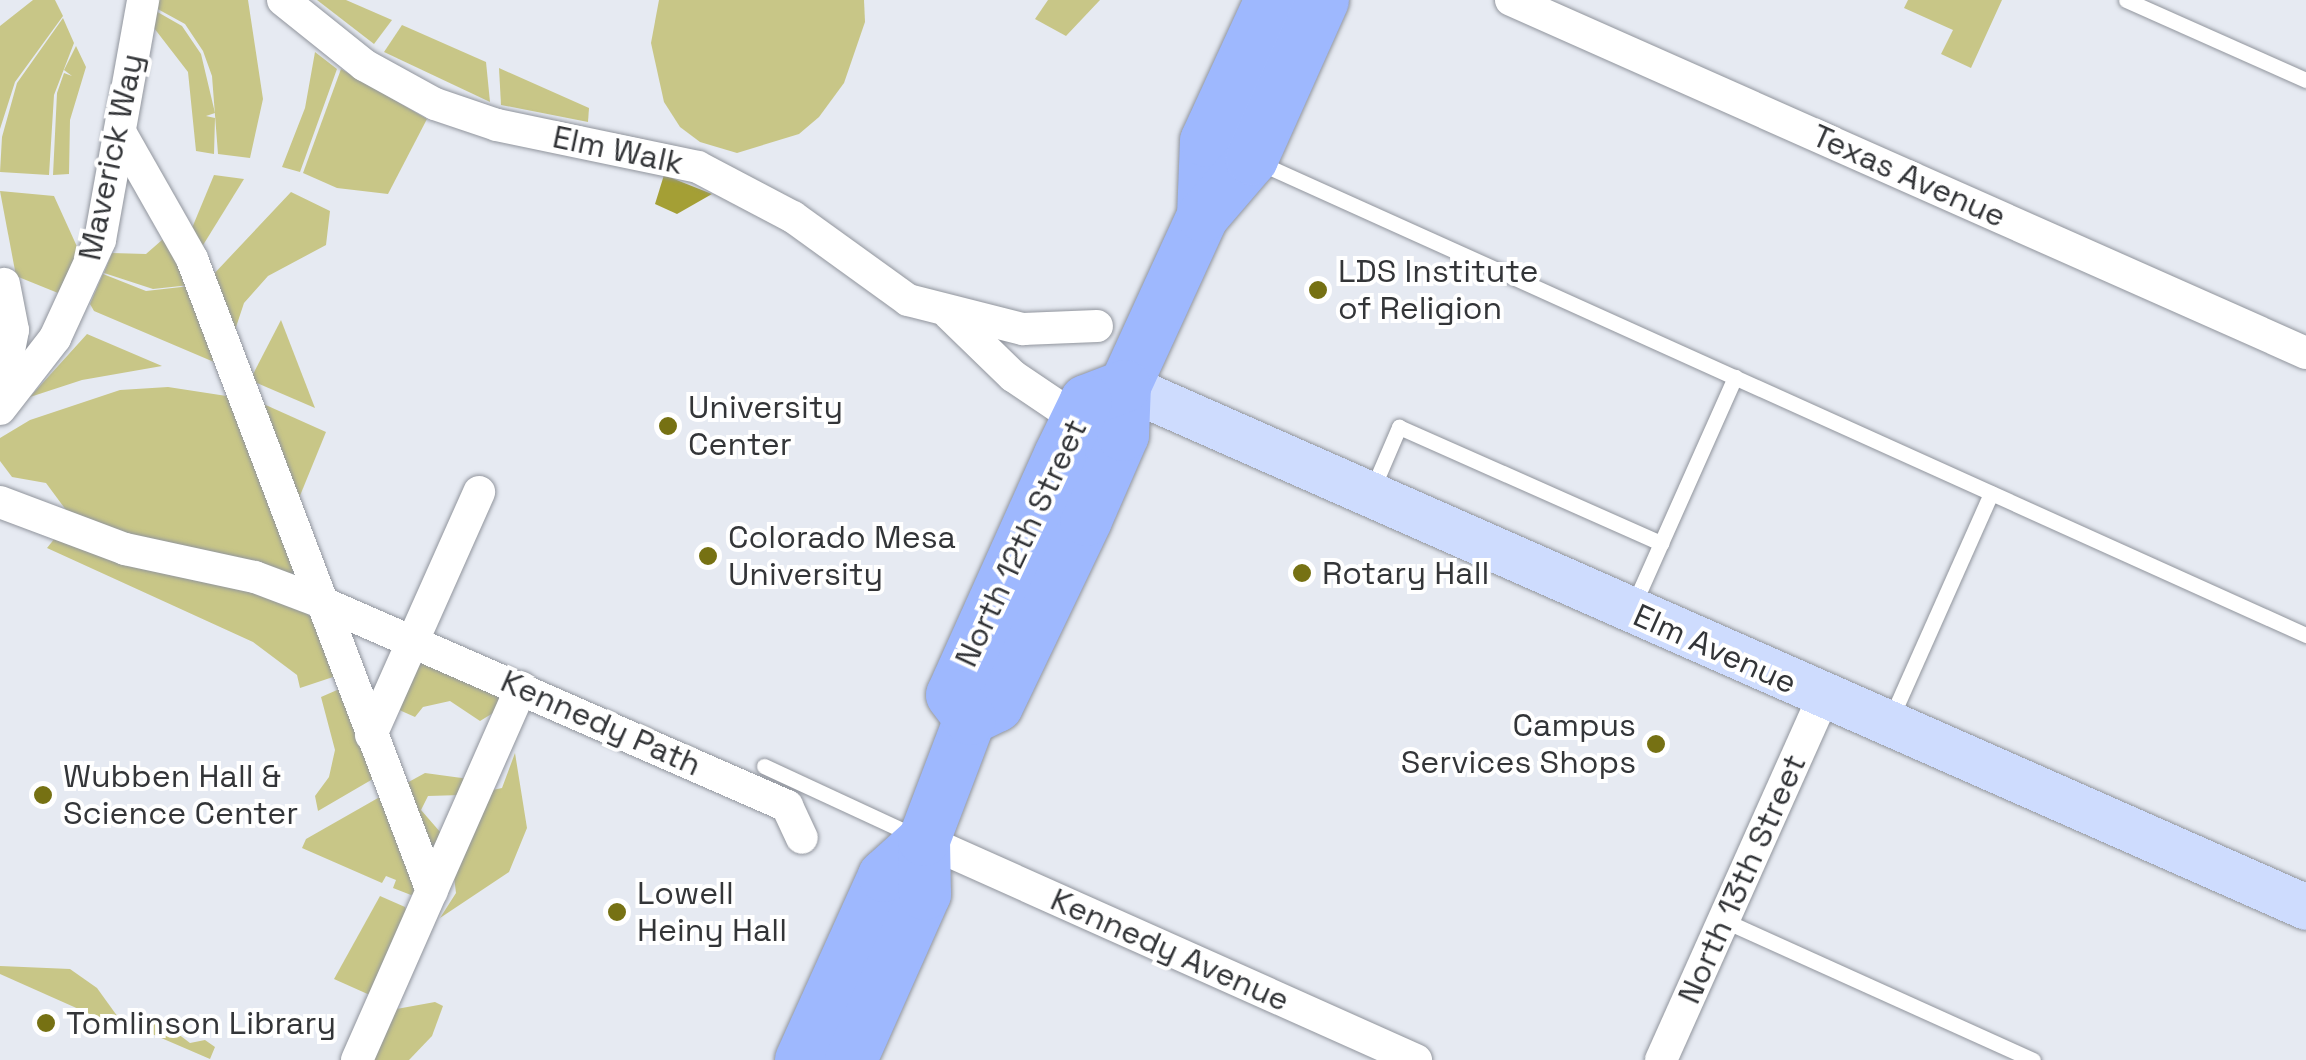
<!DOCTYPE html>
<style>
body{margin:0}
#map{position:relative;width:2306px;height:1060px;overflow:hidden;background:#e6eaf2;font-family:"Space Grotesk",sans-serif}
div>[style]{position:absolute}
.green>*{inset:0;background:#c8c687}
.water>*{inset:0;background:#a49f35}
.roads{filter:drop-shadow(0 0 2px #91959d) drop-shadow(0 0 2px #91959d)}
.lane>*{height:15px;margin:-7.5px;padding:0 7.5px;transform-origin:7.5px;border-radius:7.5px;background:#fff}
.street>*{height:32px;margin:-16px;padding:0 16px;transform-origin:16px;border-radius:16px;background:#fff}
.secondary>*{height:45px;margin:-22.5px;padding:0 22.5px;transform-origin:22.5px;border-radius:22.5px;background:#cedcfe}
.primary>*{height:52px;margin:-26px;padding:0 26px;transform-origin:26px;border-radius:26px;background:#9eb8fe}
.dots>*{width:28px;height:28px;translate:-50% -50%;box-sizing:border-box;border:5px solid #fff;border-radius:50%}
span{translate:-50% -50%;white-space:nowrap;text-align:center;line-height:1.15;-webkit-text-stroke:8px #fff;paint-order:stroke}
.street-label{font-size:32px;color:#333538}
.poi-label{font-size:32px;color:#333538}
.left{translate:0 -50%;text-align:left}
.right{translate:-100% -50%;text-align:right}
</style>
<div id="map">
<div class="green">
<div style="clip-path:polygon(33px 0,55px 0,63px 16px,15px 82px,0 129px,0 26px)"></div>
<div style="clip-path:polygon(156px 0,248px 0,263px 99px,250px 158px,218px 154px,212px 76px,203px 51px,185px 24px,154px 7px)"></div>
<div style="clip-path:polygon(317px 0,346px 0,392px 20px,374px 44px)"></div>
<div style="clip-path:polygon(659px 0,864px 0,865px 22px,844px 83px,819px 117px,799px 134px,737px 153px,700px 142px,680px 127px,664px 102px,651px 43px)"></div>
<div style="clip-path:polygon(1048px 0,1100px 0,1066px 36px,1035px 19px)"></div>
<div style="clip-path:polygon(1908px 0,2002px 0,1971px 68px,1941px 54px,1953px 30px,1904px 8px)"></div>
<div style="clip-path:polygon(154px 10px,182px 26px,201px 54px,215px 113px,206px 116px,215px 118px,214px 154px,196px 151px,188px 72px,154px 28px)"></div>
<div style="clip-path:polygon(63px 18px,74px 43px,54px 95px,49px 175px,0 172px,2px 137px,17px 83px)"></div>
<div style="clip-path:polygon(402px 25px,486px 62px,490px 102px,384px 52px)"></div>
<div style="clip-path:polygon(76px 46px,86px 67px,70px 120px,69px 174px,53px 175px,57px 93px,64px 73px,72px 76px,64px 70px)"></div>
<div style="clip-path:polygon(315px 52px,337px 69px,300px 172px,282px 167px,305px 108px)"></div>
<div style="clip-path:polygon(499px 68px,589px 108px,588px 122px,501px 105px)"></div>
<div style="clip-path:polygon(341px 69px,427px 119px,388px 194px,337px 188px,303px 173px)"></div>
<div style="clip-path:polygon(214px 175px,244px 179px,200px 250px,192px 228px)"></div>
<div style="clip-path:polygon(0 191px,54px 196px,79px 251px,58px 293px,16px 276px)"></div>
<div style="clip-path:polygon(291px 192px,330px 211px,326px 245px,268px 276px,244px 303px,235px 330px,211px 277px)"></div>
<div style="clip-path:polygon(170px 233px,190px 285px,153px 289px,104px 273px,112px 253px,146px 254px)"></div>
<div style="clip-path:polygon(103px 274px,146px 291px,190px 286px,214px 362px,94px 311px,90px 304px)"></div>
<div style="clip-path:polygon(281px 320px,315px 408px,250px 380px)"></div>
<div style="clip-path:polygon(87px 334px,162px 366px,82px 380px,30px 397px)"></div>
<div style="clip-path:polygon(168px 387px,233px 397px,303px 580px,169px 550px,66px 510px,46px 483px,12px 477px,0 461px,0 438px,30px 420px,120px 390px)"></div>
<div style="clip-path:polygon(259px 402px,326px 432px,297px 503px)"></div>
<div style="clip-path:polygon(59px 533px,173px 576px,184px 572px,301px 607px,323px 629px,339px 675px,300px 688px,297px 675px,253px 642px,47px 548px)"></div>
<div style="clip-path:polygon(420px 656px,508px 696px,503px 707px,480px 721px,450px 701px,423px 707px,415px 717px,397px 709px)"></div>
<div style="clip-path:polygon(344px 687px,378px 776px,318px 811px,315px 796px,329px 777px,335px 750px,321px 697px)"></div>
<div style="clip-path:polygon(515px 753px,527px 828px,509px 872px,440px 918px,456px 893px,454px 877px,488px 791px,502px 788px)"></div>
<div style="clip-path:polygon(425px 773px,469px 779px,461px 795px,428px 796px,421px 810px,441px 833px,435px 863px,405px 784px)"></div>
<div style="clip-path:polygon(385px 794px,422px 891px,411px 895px,393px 888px,396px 880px,386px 876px,382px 883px,302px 848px,306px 839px)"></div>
<div style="clip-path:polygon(380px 896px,405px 907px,409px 921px,372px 996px,334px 979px)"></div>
<div style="clip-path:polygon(0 966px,70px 969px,97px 988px,128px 1031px,0 974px)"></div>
<div style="clip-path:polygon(435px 1002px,443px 1006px,432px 1036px,409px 1060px,370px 1060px,391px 1010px)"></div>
<div style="clip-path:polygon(133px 1018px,161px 1021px,190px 1043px,205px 1040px,215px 1047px,210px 1059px,152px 1034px)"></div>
</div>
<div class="water">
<div style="clip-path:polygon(664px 175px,712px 194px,677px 214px,655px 204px)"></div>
</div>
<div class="roads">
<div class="lane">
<div style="left:2126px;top:0;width:197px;rotate:24deg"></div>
<div style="left:1260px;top:163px;width:1148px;rotate:24.29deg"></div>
<div style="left:1372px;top:490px;width:69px;rotate:-66.8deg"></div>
<div style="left:1399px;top:427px;width:287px;rotate:23.9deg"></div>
<div style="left:1633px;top:606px;width:251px;rotate:-66deg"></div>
<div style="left:1891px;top:718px;width:246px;rotate:-66deg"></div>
<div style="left:764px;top:766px;width:166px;rotate:24.9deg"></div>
<div style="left:1723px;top:920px;width:340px;rotate:24.3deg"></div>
</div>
<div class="street">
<div style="left:283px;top:0;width:104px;rotate:38.7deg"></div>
<div style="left:364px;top:65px;width:81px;rotate:28.8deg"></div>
<div style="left:435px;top:104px;width:65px;rotate:18.7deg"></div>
<div style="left:497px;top:125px;width:205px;rotate:11.8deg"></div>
<div style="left:698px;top:167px;width:107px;rotate:27.8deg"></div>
<div style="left:793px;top:217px;width:142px;rotate:35.8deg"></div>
<div style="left:908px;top:300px;width:119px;rotate:14.2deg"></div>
<div style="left:1023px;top:329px;width:74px;rotate:-2.3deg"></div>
<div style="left:1511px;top:0;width:870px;rotate:23.94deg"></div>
<div style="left:120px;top:132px;width:146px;rotate:60.4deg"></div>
<div style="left:192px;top:259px;width:676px;rotate:69.21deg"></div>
<div style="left:949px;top:314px;width:89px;rotate:44.1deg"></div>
<div style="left:1013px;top:376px;width:59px;rotate:34deg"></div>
<div style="left:0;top:397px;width:68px;rotate:-79deg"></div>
<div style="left:13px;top:330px;width:47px;rotate:-101.1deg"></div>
<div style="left:0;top:409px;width:90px;rotate:-52.2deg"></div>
<div style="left:55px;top:338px;width:108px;rotate:-65.3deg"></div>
<div style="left:100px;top:240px;width:244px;rotate:-79.8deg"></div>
<div style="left:0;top:502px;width:134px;rotate:20.6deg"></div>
<div style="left:125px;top:549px;width:133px;rotate:12.2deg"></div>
<div style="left:255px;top:577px;width:71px;rotate:20.7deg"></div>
<div style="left:321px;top:602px;width:509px;rotate:23.64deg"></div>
<div style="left:787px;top:806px;width:35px;rotate:65deg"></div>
<div style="left:371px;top:735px;width:266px;rotate:-66deg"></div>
<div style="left:924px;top:840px;width:539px;rotate:24.09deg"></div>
<div style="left:357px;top:1060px;width:407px;rotate:-66.2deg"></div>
<div style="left:1661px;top:1060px;width:398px;rotate:-65.9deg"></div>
</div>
<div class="secondary">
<div style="left:1125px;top:386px;width:1291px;rotate:23.8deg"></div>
</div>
<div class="primary">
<div style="left:1203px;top:216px;width:75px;rotate:-87.7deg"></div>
<div style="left:1206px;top:141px;width:155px;rotate:-65.3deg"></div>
<div style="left:1125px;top:386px;width:187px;rotate:-65.4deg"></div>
<div style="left:1203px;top:216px;width:75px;rotate:-49.3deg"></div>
<div style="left:1252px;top:159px;width:174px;rotate:-65.9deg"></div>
<div style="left:801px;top:1060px;width:202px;rotate:-65.7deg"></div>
<div style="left:884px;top:876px;width:54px;rotate:-42deg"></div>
<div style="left:851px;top:1060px;width:182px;rotate:-66deg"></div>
<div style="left:925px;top:894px;width:54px;rotate:-91.1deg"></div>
<div style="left:924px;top:840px;width:129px;rotate:-69.2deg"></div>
<div style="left:970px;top:719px;width:30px;rotate:-26deg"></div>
<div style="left:997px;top:706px;width:206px;rotate:-64.4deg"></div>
<div style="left:1086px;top:520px;width:93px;rotate:-66.5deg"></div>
<div style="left:1123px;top:435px;width:49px;rotate:-87.7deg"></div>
<div style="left:1125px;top:386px;width:42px;rotate:159deg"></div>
<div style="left:1086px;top:401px;width:60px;rotate:115.7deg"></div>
<div style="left:1060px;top:455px;width:263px;rotate:114.2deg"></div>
<div style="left:952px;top:695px;width:30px;rotate:53deg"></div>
</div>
</div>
<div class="dots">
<div style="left:1318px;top:290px;background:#767113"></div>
<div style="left:668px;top:426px;background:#767113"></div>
<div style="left:708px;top:556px;background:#767113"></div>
<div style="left:1302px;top:573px;background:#767113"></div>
<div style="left:1656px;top:744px;background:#767113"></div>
<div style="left:43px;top:795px;background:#767113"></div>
<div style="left:617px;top:912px;background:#767113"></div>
<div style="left:46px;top:1023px;background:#767113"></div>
</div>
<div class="street-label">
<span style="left:618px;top:150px;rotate:12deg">Elm Walk</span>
<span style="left:111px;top:157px;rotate:-78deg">Maverick Way</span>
<span style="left:1909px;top:176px;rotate:24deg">Texas Avenue</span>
<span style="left:1021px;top:543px;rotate:-65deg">North 12th Street</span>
<span style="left:1715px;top:649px;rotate:24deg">Elm Avenue</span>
<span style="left:601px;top:723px;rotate:24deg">Kennedy Path</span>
<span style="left:1742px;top:879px;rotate:-66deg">North 13th Street</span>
<span style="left:1170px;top:950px;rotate:24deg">Kennedy Avenue</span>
</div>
<div class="poi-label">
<span class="left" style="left:1338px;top:290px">LDS Institute<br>of Religion</span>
<span class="left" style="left:688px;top:426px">University<br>Center</span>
<span class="left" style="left:728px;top:556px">Colorado Mesa<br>University</span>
<span class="left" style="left:1322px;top:573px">Rotary Hall</span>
<span class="right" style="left:1636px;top:744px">Campus<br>Services Shops</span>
<span class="left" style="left:63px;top:795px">Wubben Hall &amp;<br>Science Center</span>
<span class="left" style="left:637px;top:912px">Lowell<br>Heiny Hall</span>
<span class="left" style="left:66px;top:1023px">Tomlinson Library</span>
</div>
</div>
